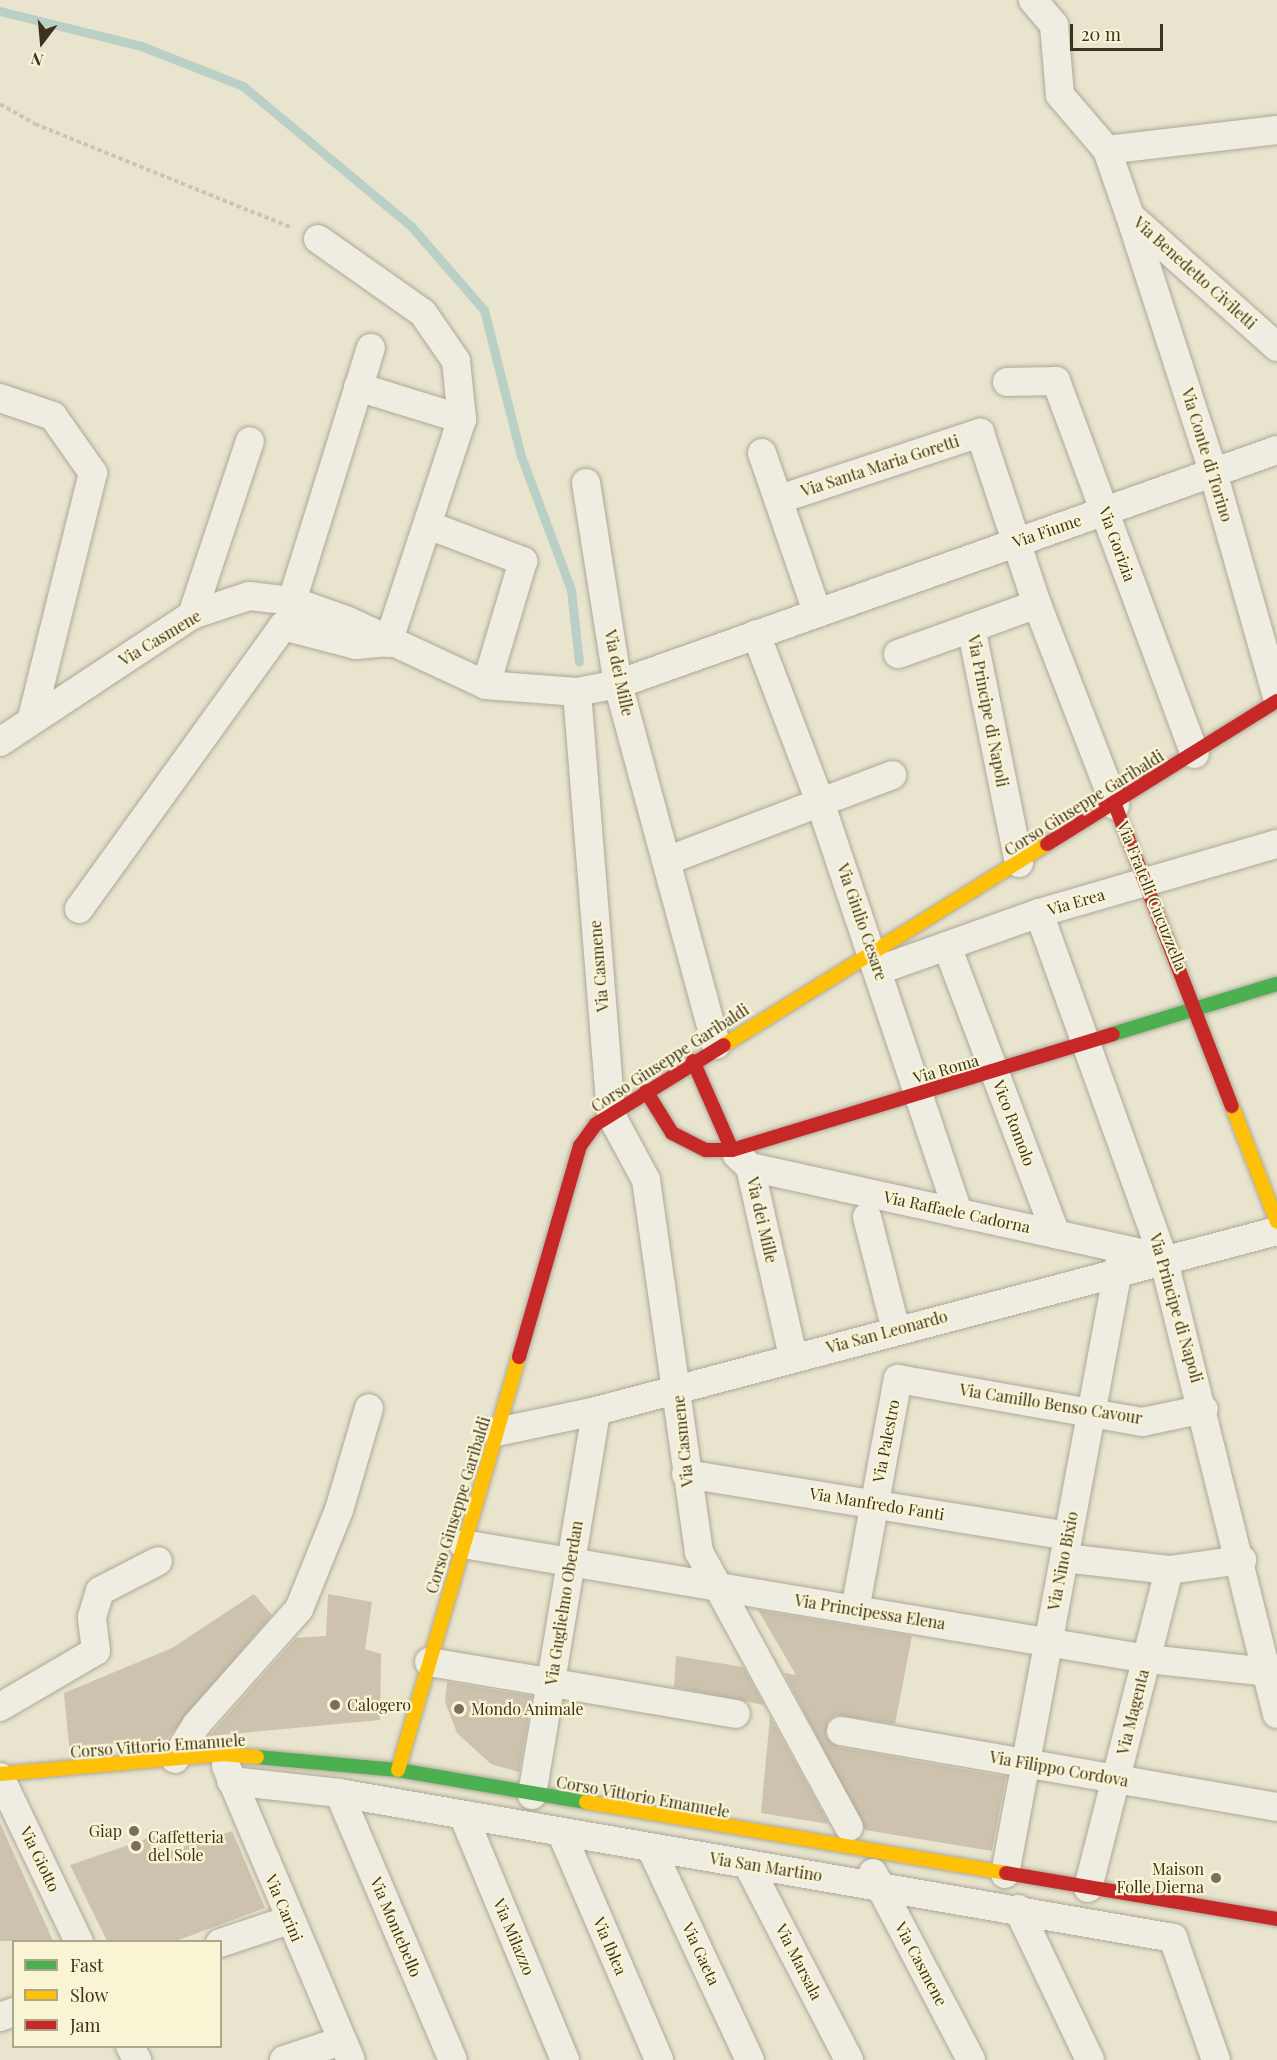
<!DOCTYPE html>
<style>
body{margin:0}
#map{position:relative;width:1277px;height:2060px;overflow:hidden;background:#e8e4ce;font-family:"Playfair Display",serif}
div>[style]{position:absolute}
.stream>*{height:9px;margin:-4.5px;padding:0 4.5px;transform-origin:4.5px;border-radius:4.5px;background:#bacfc5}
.building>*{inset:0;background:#ccc2ae}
.path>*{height:4px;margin-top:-2px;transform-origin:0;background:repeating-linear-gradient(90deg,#c9c5b7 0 4.5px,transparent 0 7.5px)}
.roads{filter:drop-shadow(0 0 2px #aea897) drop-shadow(0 0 2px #aea897)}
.street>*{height:28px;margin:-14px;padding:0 14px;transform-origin:14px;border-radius:14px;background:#efece1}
.fast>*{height:14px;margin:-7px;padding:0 7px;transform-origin:7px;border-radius:7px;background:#4caf50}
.slow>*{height:14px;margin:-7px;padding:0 7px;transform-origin:7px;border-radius:7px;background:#ffc107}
.jam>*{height:14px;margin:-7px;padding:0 7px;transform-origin:7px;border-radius:7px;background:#c62828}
.dots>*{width:16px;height:16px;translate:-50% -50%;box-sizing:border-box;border:3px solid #f9f4d4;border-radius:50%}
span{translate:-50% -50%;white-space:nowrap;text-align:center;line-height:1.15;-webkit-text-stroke:4.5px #f9f4d4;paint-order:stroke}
.street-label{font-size:16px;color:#3e321d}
.poi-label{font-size:16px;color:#3e321d}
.left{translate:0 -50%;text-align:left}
.right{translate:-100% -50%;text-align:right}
.legend{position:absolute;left:12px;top:1940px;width:210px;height:108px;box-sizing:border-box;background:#f9f4d4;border:2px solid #aea68b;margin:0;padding:8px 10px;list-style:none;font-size:18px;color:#3e321d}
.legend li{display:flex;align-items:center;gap:12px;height:30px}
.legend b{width:30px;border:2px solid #aea68b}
.north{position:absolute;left:12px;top:12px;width:60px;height:60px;-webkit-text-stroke:4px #f9f4d4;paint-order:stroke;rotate:196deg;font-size:16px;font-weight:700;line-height:24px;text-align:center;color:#3e321d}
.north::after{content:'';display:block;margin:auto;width:21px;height:27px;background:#3e321d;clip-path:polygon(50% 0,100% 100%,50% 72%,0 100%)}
.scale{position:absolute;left:1070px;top:24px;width:93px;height:27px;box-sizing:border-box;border:3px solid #3e321d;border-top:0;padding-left:8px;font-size:18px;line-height:21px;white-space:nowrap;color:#3e321d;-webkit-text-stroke:4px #f9f4d4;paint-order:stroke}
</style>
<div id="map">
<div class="stream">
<div style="left:0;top:11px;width:145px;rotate:13.9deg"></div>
<div style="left:141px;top:46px;width:110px;rotate:21.4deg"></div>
<div style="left:243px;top:86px;width:219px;rotate:39.8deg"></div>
<div style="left:411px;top:226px;width:111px;rotate:49deg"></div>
<div style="left:484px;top:310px;width:151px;rotate:75.8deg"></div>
<div style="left:521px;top:456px;width:143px;rotate:69.5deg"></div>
<div style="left:571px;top:590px;width:72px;rotate:83.7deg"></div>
</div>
<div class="building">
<div style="clip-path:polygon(254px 1594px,272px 1615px,166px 1740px,69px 1746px,64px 1693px,172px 1648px)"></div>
<div style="clip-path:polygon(328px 1594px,372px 1602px,365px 1649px,381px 1654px,380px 1720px,209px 1736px,296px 1638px,326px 1636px)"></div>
<div style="clip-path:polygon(758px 1610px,912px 1636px,895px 1724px,836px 1715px,828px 1721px,826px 1737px,838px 1747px,1006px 1777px,992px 1851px,865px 1830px,784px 1673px,796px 1675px)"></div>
<div style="clip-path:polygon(676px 1656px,743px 1667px,764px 1705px,674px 1687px)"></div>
<div style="clip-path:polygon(447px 1682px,532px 1696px,519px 1772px,491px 1764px,457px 1733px,445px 1702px)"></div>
<div style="clip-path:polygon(770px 1717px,829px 1824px,761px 1813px)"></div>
<div style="clip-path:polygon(0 1823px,45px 1923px,53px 1941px,0 1941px)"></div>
<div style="clip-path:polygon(232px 1831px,265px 1908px,176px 1941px,107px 1941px,70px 1865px,155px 1836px,161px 1854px)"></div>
</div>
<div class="path">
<div style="left:0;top:104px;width:40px;rotate:29.7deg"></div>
<div style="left:35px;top:124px;width:275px;rotate:22deg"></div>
</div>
<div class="roads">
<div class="street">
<div style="left:1033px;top:0;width:33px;rotate:50deg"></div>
<div style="left:1054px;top:25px;width:70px;rotate:85.1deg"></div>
<div style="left:1060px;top:95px;width:72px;rotate:49.5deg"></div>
<div style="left:1277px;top:130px;width:171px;rotate:173.3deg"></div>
<div style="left:1107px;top:150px;width:70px;rotate:70.8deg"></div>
<div style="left:1130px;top:216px;width:197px;rotate:41.7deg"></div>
<div style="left:1130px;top:216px;width:269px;rotate:72deg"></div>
<div style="left:1213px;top:472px;width:233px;rotate:74.1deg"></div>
<div style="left:318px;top:239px;width:128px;rotate:35.2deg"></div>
<div style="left:423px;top:313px;width:58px;rotate:55.5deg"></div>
<div style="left:456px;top:361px;width:58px;rotate:84.1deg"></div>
<div style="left:462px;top:419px;width:236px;rotate:108.3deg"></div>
<div style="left:1007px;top:382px;width:49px;rotate:-1.2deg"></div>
<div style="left:1056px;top:381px;width:398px;rotate:69.6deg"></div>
<div style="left:358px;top:387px;width:109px;rotate:17.1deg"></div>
<div style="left:462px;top:419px;width:18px;rotate:109deg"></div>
<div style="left:0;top:398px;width:56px;rotate:18.8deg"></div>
<div style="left:53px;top:416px;width:70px;rotate:54.9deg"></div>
<div style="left:93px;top:473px;width:252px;rotate:104deg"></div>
<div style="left:762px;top:453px;width:168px;rotate:70.9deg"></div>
<div style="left:586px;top:483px;width:204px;rotate:81deg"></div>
<div style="left:618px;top:684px;width:374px;rotate:74.8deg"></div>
<div style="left:780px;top:499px;width:211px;rotate:-18.3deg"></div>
<div style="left:980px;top:433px;width:180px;rotate:71.6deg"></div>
<div style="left:1037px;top:604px;width:216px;rotate:68.8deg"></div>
<div style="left:428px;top:525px;width:102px;rotate:20.8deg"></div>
<div style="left:523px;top:561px;width:129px;rotate:106.6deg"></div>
<div style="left:292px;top:601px;width:265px;rotate:-72.7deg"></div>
<div style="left:192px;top:615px;width:183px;rotate:-71.6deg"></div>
<div style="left:756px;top:634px;width:180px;rotate:69.1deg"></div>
<div style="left:820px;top:802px;width:434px;rotate:71.4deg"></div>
<div style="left:898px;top:654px;width:77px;rotate:-19.6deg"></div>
<div style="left:577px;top:692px;width:42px;rotate:-11deg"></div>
<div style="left:618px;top:684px;width:699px;rotate:-19.55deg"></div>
<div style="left:0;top:742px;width:230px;rotate:-33.5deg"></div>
<div style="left:192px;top:615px;width:60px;rotate:-18.4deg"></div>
<div style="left:249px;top:596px;width:43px;rotate:6.6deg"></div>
<div style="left:292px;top:601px;width:57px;rotate:19.4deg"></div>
<div style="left:346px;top:620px;width:154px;rotate:24.9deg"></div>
<div style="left:486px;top:685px;width:91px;rotate:4.4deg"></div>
<div style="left:577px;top:692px;width:424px;rotate:85.4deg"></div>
<div style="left:611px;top:1115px;width:74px;rotate:61.7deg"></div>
<div style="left:646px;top:1180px;width:376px;rotate:81.9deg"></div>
<div style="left:699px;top:1552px;width:313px;rotate:61.4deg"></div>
<div style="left:666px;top:861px;width:242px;rotate:-20.8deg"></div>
<div style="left:1019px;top:863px;width:240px;rotate:-101.5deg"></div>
<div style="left:971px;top:628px;width:70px;rotate:-20deg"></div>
<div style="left:79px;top:909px;width:349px;rotate:-54.2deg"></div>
<div style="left:283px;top:626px;width:75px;rotate:14.6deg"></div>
<div style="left:356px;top:645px;width:24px;rotate:-5deg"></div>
<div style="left:1039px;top:913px;width:366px;rotate:70.2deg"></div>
<div style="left:1163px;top:1257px;width:471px;rotate:76deg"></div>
<div style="left:947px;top:946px;width:308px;rotate:69.3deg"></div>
<div style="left:879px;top:970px;width:170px;rotate:-19.6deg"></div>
<div style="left:1039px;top:913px;width:248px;rotate:-16.2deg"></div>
<div style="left:737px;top:1155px;width:18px;rotate:43deg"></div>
<div style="left:750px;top:1167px;width:194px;rotate:77.2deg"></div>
<div style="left:750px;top:1167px;width:400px;rotate:12.4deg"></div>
<div style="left:867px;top:1217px;width:117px;rotate:75.6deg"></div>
<div style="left:497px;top:1432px;width:101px;rotate:-12deg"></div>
<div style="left:596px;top:1411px;width:704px;rotate:-14.81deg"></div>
<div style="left:686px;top:1474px;width:387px;rotate:9.2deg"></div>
<div style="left:463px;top:1544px;width:694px;rotate:9.54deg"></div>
<div style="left:1147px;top:1659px;width:131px;rotate:6.1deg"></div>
<div style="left:1064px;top:1558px;width:106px;rotate:6.5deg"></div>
<div style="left:1169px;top:1570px;width:74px;rotate:-7.8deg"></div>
<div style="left:855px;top:1610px;width:235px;rotate:-79.5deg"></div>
<div style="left:898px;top:1379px;width:248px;rotate:10deg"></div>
<div style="left:1142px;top:1422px;width:63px;rotate:-11.8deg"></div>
<div style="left:429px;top:1662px;width:311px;rotate:9.6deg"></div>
<div style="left:0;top:1707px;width:111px;rotate:-30.3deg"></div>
<div style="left:96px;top:1651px;width:34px;rotate:-97deg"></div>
<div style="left:92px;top:1617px;width:27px;rotate:-73deg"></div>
<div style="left:100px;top:1591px;width:65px;rotate:-27.3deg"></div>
<div style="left:841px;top:1731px;width:443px;rotate:9.9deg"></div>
<div style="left:175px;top:1759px;width:40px;rotate:-58deg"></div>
<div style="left:196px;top:1725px;width:155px;rotate:-48.4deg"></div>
<div style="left:299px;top:1609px;width:107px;rotate:-68deg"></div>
<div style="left:339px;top:1510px;width:106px;rotate:-73.6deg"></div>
<div style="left:226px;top:1766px;width:319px;rotate:67deg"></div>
<div style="left:0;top:1777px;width:183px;rotate:64.4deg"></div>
<div style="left:231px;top:1781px;width:109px;rotate:6.3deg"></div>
<div style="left:339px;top:1793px;width:847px;rotate:9.86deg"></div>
<div style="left:1173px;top:1938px;width:129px;rotate:70.6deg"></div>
<div style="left:339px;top:1793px;width:290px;rotate:66.9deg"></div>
<div style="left:532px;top:1795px;width:389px;rotate:-80.5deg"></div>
<div style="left:463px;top:1815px;width:265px;rotate:67.4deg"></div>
<div style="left:561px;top:1832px;width:248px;rotate:66.7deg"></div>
<div style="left:651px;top:1848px;width:234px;rotate:65deg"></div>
<div style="left:748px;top:1865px;width:220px;rotate:62.6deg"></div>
<div style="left:873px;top:1873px;width:211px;rotate:62.3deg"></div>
<div style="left:1005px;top:1874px;width:631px;rotate:-79.4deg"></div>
<div style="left:1088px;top:1888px;width:328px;rotate:-75.7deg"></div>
<div style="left:1018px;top:1909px;width:167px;rotate:64.5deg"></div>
<div style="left:220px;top:1943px;width:73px;rotate:-18.4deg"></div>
<div style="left:0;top:2017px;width:15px;rotate:-20deg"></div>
<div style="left:130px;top:2046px;width:16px;rotate:63deg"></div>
<div style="left:284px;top:2060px;width:60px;rotate:-18.4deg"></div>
</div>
<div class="fast">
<div style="left:1113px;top:1034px;width:171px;rotate:-17deg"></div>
<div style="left:257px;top:1757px;width:142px;rotate:5.3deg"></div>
<div style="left:398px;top:1770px;width:191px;rotate:9.7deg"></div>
</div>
<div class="slow">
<div style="left:724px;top:1045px;width:380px;rotate:-31.9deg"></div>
<div style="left:1232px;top:1106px;width:124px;rotate:68.8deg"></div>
<div style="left:398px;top:1770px;width:430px;rotate:-73.7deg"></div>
<div style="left:0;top:1774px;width:223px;rotate:-5.1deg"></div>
<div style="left:222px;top:1754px;width:35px;rotate:5deg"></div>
<div style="left:586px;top:1802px;width:426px;rotate:9.6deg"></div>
</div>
<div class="jam">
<div style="left:1115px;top:805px;width:323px;rotate:68.8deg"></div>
<div style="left:1047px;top:844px;width:271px;rotate:-31.9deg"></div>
<div style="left:693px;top:1061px;width:97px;rotate:66.3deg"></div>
<div style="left:646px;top:1091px;width:49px;rotate:58.2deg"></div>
<div style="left:672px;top:1133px;width:38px;rotate:27deg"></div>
<div style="left:706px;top:1150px;width:26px"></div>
<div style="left:732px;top:1150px;width:398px;rotate:-16.9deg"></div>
<div style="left:519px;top:1357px;width:220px;rotate:-73.9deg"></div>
<div style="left:580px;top:1146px;width:27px;rotate:-54deg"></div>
<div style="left:596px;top:1124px;width:150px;rotate:-31.7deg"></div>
<div style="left:1006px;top:1873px;width:275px;rotate:9.6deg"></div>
</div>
</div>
<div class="dots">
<div style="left:335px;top:1705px;background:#7a705b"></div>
<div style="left:459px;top:1709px;background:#7a705b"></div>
<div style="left:134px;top:1831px;background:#7a705b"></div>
<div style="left:136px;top:1846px;background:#7a705b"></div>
<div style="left:1216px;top:1878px;background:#7a705b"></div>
</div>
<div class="street-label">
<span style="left:1195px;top:273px;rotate:42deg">Via Benedetto Civiletti</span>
<span style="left:1207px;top:455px;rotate:73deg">Via Conte di Torino</span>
<span style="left:880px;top:466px;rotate:-18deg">Via Santa Maria Goretti</span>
<span style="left:1047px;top:531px;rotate:-19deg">Via Fiume</span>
<span style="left:1117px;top:544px;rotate:70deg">Via Gorizia</span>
<span style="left:160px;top:638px;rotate:-31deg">Via Casmene</span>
<span style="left:619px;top:673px;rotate:78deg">Via dei Mille</span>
<span style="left:988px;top:711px;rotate:79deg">Via Principe di Napoli</span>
<span style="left:1084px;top:803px;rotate:-32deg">Corso Giuseppe Garibaldi</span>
<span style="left:1152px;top:896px;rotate:68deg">Via Fratelli Cucuzzella</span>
<span style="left:1076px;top:902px;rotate:-16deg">Via Erea</span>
<span style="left:862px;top:922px;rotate:71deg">Via Giulio Cesare</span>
<span style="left:599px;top:966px;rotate:-95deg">Via Casmene</span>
<span style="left:670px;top:1058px;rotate:-33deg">Corso Giuseppe Garibaldi</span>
<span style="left:946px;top:1069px;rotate:-16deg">Via Roma</span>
<span style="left:1014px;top:1123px;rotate:69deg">Vico Romolo</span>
<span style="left:957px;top:1212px;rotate:12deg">Via Raffaele Cadorna</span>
<span style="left:762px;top:1220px;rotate:77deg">Via dei Mille</span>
<span style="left:1176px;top:1308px;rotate:74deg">Via Principe di Napoli</span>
<span style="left:887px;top:1332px;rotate:-15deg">Via San Leonardo</span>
<span style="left:1051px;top:1404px;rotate:9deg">Via Camillo Benso Cavour</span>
<span style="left:683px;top:1441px;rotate:-96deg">Via Casmene</span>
<span style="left:886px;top:1441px;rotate:-79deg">Via Palestro</span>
<span style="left:877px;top:1504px;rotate:9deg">Via Manfredo Fanti</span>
<span style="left:458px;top:1505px;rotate:-73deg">Corso Giuseppe Garibaldi</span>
<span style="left:1063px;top:1561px;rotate:-79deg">Via Nino Bixio</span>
<span style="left:564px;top:1603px;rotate:-81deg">Via Guglielmo Oberdan</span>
<span style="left:870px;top:1612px;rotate:9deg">Via Principessa Elena</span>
<span style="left:1133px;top:1712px;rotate:-76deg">Via Magenta</span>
<span style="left:158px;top:1746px;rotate:-4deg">Corso Vittorio Emanuele</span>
<span style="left:1059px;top:1769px;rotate:10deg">Via Filippo Cordova</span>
<span style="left:643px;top:1797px;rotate:10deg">Corso Vittorio Emanuele</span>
<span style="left:40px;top:1859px;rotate:64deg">Via Giotto</span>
<span style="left:766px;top:1867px;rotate:9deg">Via San Martino</span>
<span style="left:284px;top:1908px;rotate:67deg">Via Carini</span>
<span style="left:396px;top:1927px;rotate:67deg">Via Montebello</span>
<span style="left:514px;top:1937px;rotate:67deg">Via Milazzo</span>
<span style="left:610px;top:1946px;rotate:67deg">Via Iblea</span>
<span style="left:701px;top:1954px;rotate:65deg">Via Gaeta</span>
<span style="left:799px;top:1962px;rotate:63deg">Via Marsala</span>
<span style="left:921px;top:1964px;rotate:62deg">Via Casmene</span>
</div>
<div class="poi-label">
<span class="left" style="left:347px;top:1705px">Calogero</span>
<span class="left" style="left:471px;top:1709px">Mondo Animale</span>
<span class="right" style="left:122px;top:1831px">Giap</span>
<span class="left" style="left:148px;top:1846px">Caffetteria<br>del Sole</span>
<span class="right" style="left:1204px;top:1878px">Maison<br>Folle Dierna</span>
</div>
<ul class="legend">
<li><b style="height:8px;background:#4caf50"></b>Fast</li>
<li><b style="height:8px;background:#ffc107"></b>Slow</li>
<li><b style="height:8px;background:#c62828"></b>Jam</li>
</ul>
<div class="north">N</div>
<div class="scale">20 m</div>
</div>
